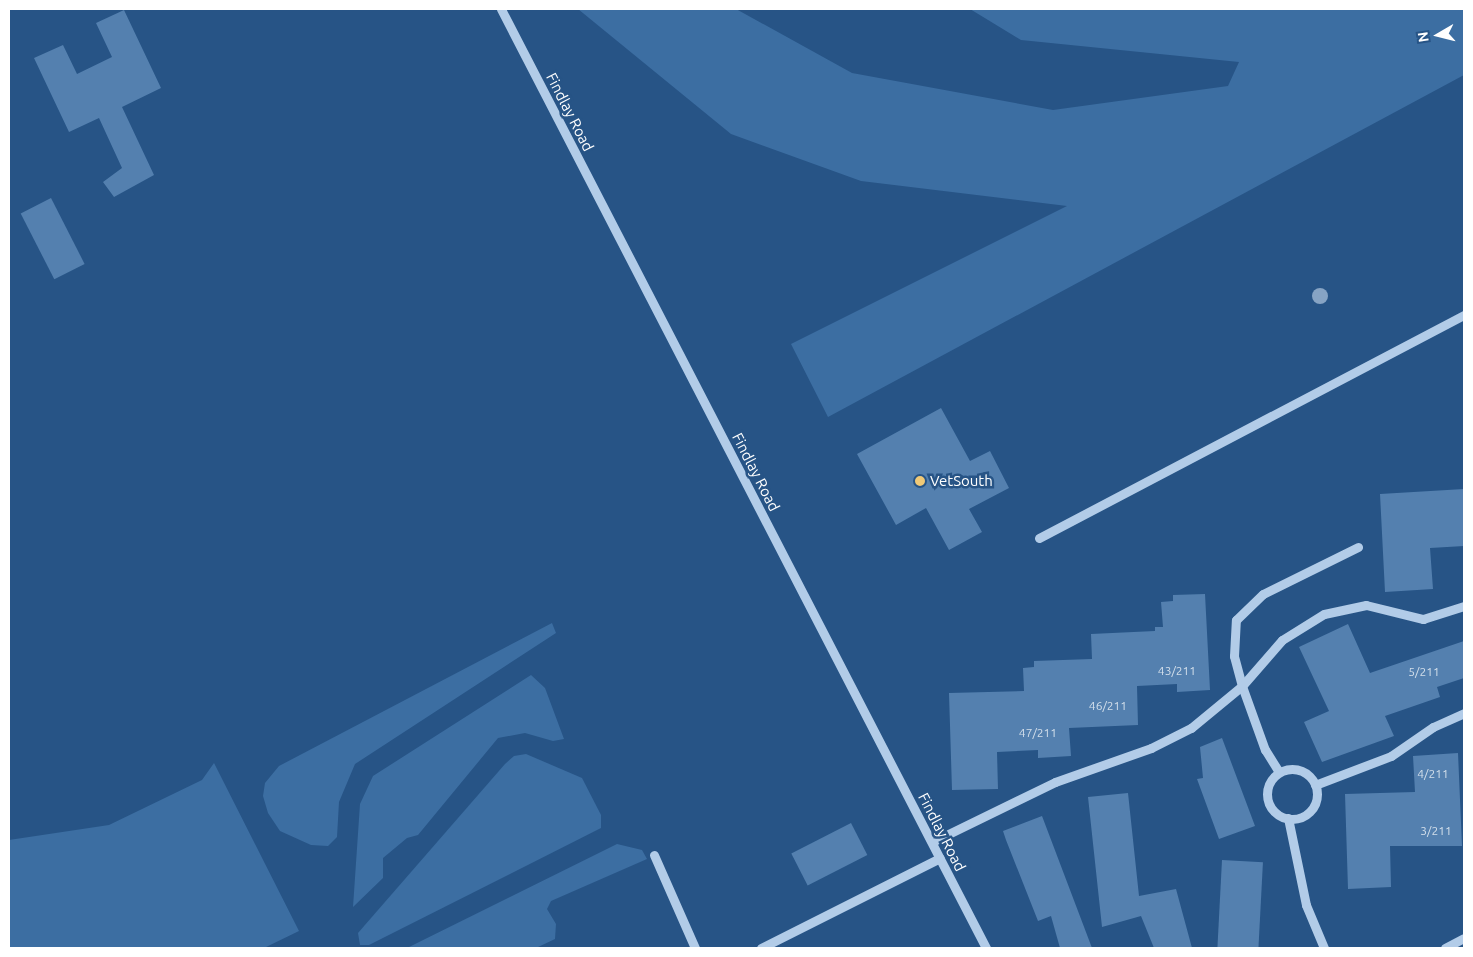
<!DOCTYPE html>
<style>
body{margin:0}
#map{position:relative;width:1473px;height:957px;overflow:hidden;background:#275486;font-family:Ubuntu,sans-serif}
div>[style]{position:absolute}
.green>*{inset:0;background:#3c6ea2}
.building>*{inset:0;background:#5480af;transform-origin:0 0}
.minor>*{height:9px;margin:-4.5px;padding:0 4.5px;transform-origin:4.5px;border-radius:4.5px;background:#b2cce8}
.minor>.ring{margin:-4.5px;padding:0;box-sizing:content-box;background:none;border:9px solid #b2cce8;border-radius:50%}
.trees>*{width:16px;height:16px;margin:-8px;border-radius:50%;background:#87a4c4}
.dots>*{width:14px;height:14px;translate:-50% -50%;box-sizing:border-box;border:2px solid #275486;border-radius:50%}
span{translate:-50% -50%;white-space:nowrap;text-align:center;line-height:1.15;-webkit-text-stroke:5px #275486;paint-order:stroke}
.number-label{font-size:12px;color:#d4dfeb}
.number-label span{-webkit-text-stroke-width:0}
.street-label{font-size:15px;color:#fff}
.poi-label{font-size:15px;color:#fff}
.left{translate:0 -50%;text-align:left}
.frame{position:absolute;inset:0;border:10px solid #fff;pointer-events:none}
.north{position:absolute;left:1413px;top:10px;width:50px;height:50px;-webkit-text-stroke:4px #275486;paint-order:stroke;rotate:262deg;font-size:14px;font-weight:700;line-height:20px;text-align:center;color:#fff}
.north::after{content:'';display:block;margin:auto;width:18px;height:22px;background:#fff;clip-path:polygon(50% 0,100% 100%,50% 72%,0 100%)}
</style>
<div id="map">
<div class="green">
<div style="clip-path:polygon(578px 9px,736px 9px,852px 73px,1053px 110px,1228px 86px,1239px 62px,1021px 40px,970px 9px,1464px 9px,1464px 75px,828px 417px,791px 344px,1067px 206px,861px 181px,731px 134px)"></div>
<div style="clip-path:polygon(552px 623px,556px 633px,355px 764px,339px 802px,337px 837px,328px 846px,311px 845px,280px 831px,268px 813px,263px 796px,265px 783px,279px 766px)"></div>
<div style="clip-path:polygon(531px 675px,545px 688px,564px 739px,553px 741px,525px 733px,498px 738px,418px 835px,407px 838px,383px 858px,383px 878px,353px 907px,360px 804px,373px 776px)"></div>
<div style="clip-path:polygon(526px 754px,582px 778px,601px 815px,601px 828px,369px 945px,360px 945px,358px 933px,505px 764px,514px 756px)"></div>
<div style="clip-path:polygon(214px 763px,299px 931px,264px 948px,9px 948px,9px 840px,109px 825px,202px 780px)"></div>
<div style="clip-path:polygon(617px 844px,642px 850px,647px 859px,551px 901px,547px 909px,556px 924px,555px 939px,536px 948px,407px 948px)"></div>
</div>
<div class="building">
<div style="clip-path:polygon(124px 10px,161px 88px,122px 107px,154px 175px,114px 197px,103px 182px,122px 168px,99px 118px,69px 132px,34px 58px,63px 45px,77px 74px,112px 57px,96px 23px)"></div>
<div style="left:51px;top:198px;width:74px;height:34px;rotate:63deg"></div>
<div style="clip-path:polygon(941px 408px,970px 461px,990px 451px,1009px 488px,969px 509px,982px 532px,949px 550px,926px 508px,896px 525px,857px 454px)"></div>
<div style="clip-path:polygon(1464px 489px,1464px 546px,1430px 548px,1433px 589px,1385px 592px,1380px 494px)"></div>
<div style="clip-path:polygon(1205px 594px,1210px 690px,1177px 692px,1177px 684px,1137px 686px,1138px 725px,1069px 728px,1071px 756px,1038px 758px,1038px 750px,997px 752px,998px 789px,952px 790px,949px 693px,1024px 691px,1023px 668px,1034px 667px,1034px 661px,1092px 659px,1091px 634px,1155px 631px,1155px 627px,1163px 627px,1161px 602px,1173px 601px,1173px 595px)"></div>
<div style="clip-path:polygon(1348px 624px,1370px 673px,1464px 641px,1464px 678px,1437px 687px,1440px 697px,1385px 716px,1394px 736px,1322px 762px,1304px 722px,1329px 711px,1299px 647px)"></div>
<div style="clip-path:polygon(1222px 738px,1255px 826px,1219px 839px,1197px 779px,1203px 778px,1200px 747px)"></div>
<div style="clip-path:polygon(1458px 753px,1462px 846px,1390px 846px,1391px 887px,1348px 889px,1345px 794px,1415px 792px,1413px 756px)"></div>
<div style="clip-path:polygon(1128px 793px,1139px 896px,1176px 889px,1192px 948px,1154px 948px,1141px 916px,1102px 927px,1088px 797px)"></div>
<div style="clip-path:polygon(1042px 816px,1092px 948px,1060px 948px,1051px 916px,1038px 921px,1006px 840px,1003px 831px)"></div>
<div style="left:851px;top:823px;width:36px;height:67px;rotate:63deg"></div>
<div style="left:1222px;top:860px;width:41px;height:88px;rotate:3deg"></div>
</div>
<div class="minor">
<div style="left:501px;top:9px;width:1057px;rotate:62.68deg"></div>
<div style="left:1039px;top:538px;width:480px;rotate:-27.7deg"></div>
<div class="ring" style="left:1267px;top:769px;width:41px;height:41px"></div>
<div style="left:1279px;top:772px;width:26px;rotate:-122deg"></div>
<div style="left:1265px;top:750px;width:68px;rotate:-109.8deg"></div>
<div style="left:1242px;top:686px;width:31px;rotate:-105deg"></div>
<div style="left:1234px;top:656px;width:36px;rotate:-87deg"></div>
<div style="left:1236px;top:620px;width:37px;rotate:-44deg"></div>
<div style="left:1263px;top:594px;width:106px;rotate:-26.3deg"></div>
<div style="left:1315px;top:785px;width:81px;rotate:-20.9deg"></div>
<div style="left:1391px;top:756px;width:51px;rotate:-34.6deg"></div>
<div style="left:1433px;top:727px;width:34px;rotate:-24deg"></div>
<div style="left:1288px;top:818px;width:89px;rotate:78.3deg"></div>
<div style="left:1306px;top:905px;width:47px;rotate:67.3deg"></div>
<div style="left:932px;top:842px;width:137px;rotate:-26deg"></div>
<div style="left:1055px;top:782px;width:102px;rotate:-19.5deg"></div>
<div style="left:1151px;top:748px;width:45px;rotate:-26.6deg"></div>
<div style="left:1191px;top:728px;width:66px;rotate:-39.5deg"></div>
<div style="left:1242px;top:686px;width:61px;rotate:-49deg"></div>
<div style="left:1282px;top:640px;width:49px;rotate:-31.8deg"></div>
<div style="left:1324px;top:614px;width:43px;rotate:-12.1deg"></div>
<div style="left:1366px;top:605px;width:59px;rotate:13.8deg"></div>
<div style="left:1423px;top:619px;width:43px;rotate:-17.6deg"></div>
<div style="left:654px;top:855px;width:102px;rotate:66.2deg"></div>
<div style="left:761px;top:948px;width:200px;rotate:-26.7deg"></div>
<div style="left:1445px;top:948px;width:21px;rotate:-28deg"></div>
</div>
<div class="trees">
<div style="left:1320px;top:296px"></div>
</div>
<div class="dots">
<div style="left:920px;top:481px;background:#f0c977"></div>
</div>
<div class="number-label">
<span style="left:1177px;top:671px">43/211</span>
<span style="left:1424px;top:672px">5/211</span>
<span style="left:1108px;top:706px">46/211</span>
<span style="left:1038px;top:733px">47/211</span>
<span style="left:1433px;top:774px">4/211</span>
<span style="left:1436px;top:831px">3/211</span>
</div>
<div class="street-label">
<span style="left:570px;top:112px;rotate:63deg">Findlay Road</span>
<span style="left:756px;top:472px;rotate:63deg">Findlay Road</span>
<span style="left:942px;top:832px;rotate:63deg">Findlay Road</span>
</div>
<div class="poi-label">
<span class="left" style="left:930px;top:481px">VetSouth</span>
</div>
<div class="frame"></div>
<div class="north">N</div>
</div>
